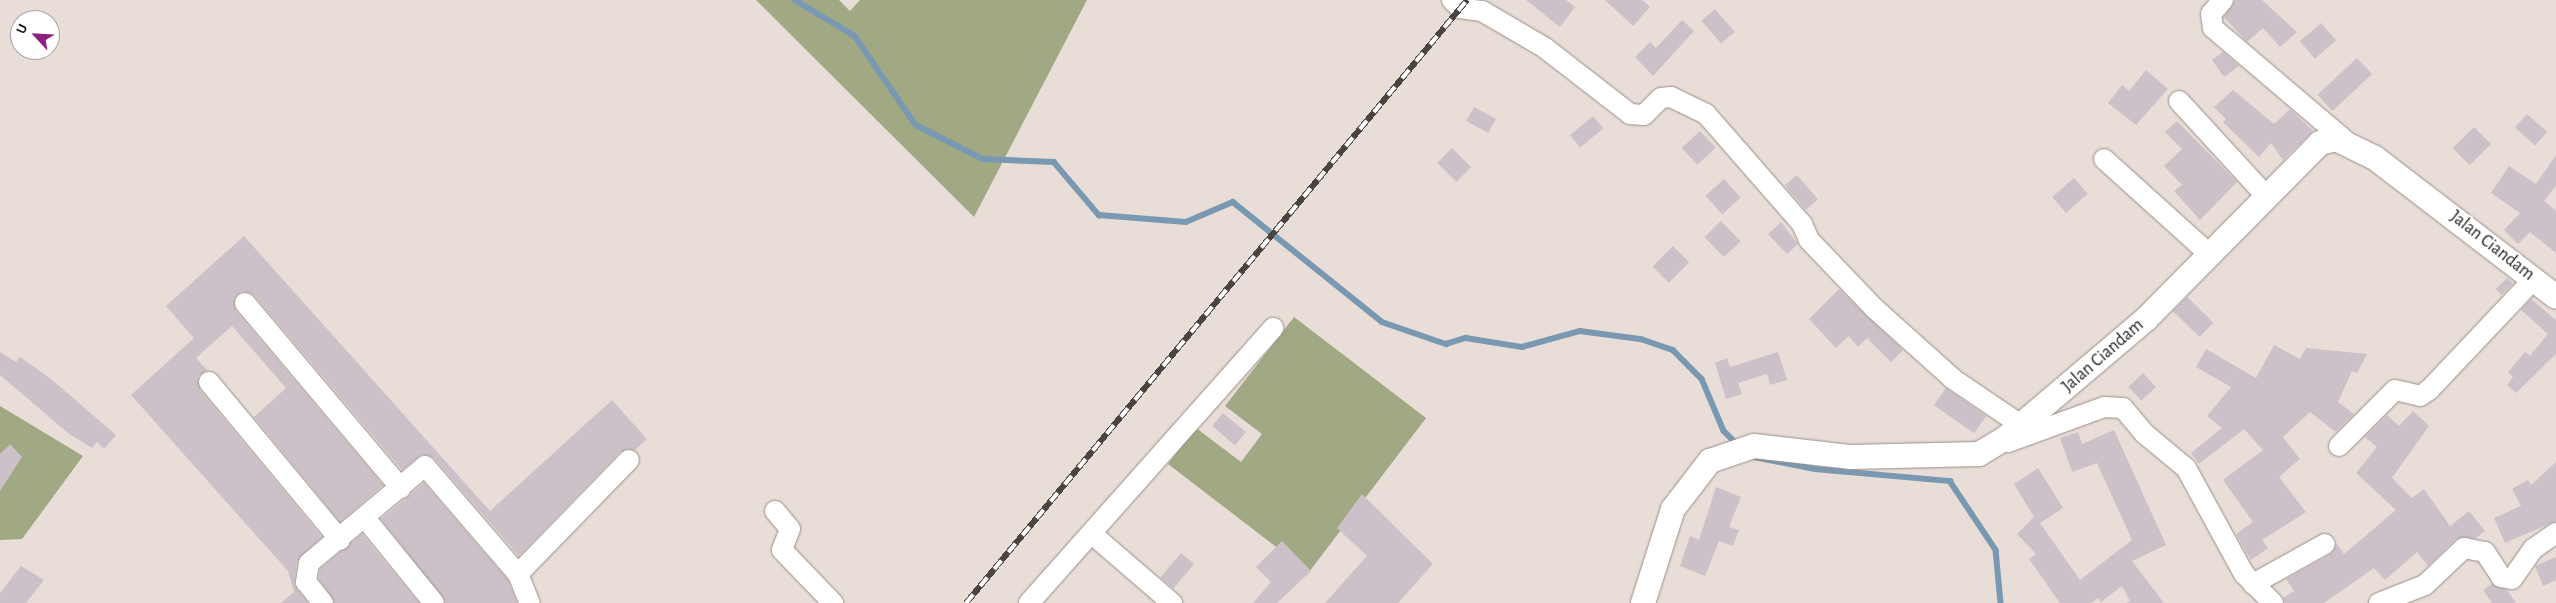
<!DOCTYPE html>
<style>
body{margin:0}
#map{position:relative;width:2556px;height:603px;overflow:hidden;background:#e9ddd7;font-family:"Alegreya Sans",sans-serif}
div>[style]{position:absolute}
.forest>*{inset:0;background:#a0a884}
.stream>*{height:5.5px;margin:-2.75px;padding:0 2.75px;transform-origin:2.75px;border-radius:2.75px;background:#7998b1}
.building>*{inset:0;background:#ccc1c8;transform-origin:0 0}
.roads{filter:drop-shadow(0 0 1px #9a8f89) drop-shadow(0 0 1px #9a8f89)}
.minor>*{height:20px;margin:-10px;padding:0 10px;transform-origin:10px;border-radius:10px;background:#fff}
.tertiary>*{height:24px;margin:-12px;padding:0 12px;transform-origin:12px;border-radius:12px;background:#fff}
.rail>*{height:5.5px;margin-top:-2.75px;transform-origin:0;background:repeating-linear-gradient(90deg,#fff 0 11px,#4b4542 0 22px);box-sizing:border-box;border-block:1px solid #4b4542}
span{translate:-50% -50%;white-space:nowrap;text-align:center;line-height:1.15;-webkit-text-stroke:4px #fff;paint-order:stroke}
.street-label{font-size:18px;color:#201b19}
.north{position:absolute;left:10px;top:10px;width:50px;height:50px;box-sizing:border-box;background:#fff;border:1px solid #a6a4a3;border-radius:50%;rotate:295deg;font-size:14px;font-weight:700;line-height:20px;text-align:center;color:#201b19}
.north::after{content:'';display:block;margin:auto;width:18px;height:22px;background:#8e1f80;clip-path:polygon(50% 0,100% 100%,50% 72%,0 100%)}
</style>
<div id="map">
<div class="forest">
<div style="clip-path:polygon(756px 0,839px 0,850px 11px,860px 0,1087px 0,974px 217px)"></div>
<div style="clip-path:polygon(1294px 317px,1426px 418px,1309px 572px,1168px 464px,1196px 428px,1241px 462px,1262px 434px,1225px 406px)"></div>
<div style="clip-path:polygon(0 406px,83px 456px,22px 539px,0 540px)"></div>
</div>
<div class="stream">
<div style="left:795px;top:0;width:70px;rotate:31deg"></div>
<div style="left:855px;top:36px;width:108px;rotate:55.6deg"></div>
<div style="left:916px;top:125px;width:75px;rotate:26.9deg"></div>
<div style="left:983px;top:159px;width:71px;rotate:2.4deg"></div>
<div style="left:1054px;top:162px;width:70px;rotate:49.7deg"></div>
<div style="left:1099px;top:215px;width:87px;rotate:4.6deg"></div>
<div style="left:1186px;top:222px;width:51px;rotate:-23.1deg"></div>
<div style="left:1233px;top:202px;width:191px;rotate:38.8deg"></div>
<div style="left:1382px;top:322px;width:68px;rotate:19deg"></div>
<div style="left:1446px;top:344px;width:21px;rotate:-17deg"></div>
<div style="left:1466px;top:338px;width:57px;rotate:9.1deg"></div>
<div style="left:1522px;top:347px;width:60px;rotate:-15.4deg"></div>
<div style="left:1580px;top:331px;width:62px;rotate:7.5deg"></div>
<div style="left:1641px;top:339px;width:34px;rotate:19deg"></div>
<div style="left:1673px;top:350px;width:41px;rotate:45deg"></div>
<div style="left:1702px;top:379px;width:56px;rotate:67.1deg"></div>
<div style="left:1724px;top:431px;width:21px;rotate:45deg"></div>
<div style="left:1749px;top:456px;width:67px;rotate:11.1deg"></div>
<div style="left:1815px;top:469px;width:136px;rotate:5.1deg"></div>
<div style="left:1950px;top:481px;width:83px;rotate:56.3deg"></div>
<div style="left:1996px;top:550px;width:53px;rotate:84.6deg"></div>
</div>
<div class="building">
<div style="clip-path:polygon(1526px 0,1566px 0,1575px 7px,1560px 27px)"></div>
<div style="clip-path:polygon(1605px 0,1642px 0,1650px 7px,1633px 26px)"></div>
<div style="clip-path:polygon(2235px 0,2262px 0,2297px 32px,2280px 47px,2263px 28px,2247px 42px,2224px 17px)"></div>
<div style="left:1715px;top:9px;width:30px;height:18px;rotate:49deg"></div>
<div style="clip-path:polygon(1682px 20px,1694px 31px,1653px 76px,1635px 57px,1650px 42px,1656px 48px)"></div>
<div style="left:2321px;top:23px;width:23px;height:28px;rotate:49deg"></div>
<div style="clip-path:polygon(2223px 52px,2239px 66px,2224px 77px,2212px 60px)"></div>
<div style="left:2357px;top:58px;width:22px;height:54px;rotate:47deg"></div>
<div style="clip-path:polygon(2146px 70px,2168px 89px,2136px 125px,2108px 103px,2122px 85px,2129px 91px)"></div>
<div style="clip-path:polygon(2233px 90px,2274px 124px,2290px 109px,2313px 131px,2283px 160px,2271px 143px,2259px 157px,2223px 122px,2226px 119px,2214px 107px)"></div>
<div style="left:1474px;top:107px;width:25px;height:16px;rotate:29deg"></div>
<div style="left:2527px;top:114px;width:27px;height:18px;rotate:42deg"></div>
<div style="left:1593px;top:116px;width:16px;height:30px;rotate:50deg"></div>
<div style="clip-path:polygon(2177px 121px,2237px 182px,2200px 220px,2174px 191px,2182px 185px,2164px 166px,2182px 149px,2165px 132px)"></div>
<div style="left:2474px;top:127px;width:24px;height:30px;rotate:45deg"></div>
<div style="left:1700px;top:131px;width:23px;height:25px;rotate:47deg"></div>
<div style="left:1452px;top:148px;width:27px;height:21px;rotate:45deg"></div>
<div style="clip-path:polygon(2556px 155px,2556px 186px,2544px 201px,2556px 211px,2556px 253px,2530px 232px,2518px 244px,2504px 230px,2520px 213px,2491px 193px,2509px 166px,2536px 184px)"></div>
<div style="left:1797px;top:175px;width:32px;height:16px;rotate:49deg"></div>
<div style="left:2074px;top:178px;width:21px;height:29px;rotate:49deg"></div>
<div style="left:1724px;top:179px;width:25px;height:25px;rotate:48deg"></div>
<div style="left:1721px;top:221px;width:28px;height:23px;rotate:46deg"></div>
<div style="clip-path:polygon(1781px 222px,1798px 244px,1787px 254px,1768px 234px)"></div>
<div style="clip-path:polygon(244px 236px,490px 511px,612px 400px,647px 439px,635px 450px,620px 452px,519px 556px,434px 458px,422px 454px,402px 470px,254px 295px,242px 291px,234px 299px,236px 311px,383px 485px,340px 522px,254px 417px,286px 388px,232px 326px,196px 358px,207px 370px,198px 377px,200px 390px,322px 537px,297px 561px,294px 585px,308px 603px,281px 603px,294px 592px,288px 571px,131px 395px,194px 338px,166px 306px)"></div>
<div style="left:1673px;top:246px;width:23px;height:29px;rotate:45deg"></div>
<div style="left:2507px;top:278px;width:8px;height:16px;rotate:45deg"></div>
<div style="clip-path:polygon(1839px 289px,1903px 350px,1891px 362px,1867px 338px,1858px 347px,1849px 336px,1836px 348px,1809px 319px)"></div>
<div style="left:2187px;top:297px;width:37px;height:20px;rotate:44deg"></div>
<div style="clip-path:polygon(2531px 299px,2556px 320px,2556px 354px,2516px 393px,2507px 385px,2513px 377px,2508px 372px,2525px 352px,2530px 356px,2548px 334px,2521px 310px)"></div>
<div style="clip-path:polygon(2274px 345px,2300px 359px,2306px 348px,2367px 354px,2357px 373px,2352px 371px,2338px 402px,2354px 414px,2336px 432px,2310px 412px,2283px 437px,2300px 459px,2279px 477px,2306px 512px,2262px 540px,2268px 548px,2251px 560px,2236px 534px,2253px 522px,2223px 480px,2263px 450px,2244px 429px,2199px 464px,2191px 453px,2222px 428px,2207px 416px,2231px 387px,2196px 367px,2206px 349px,2256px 378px)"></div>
<div style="clip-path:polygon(0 352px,16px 362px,20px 357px,51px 379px,116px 435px,104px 449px,97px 442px,92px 448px,68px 433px,0 375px)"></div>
<div style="clip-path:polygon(1778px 352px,1787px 380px,1770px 385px,1767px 374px,1738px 383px,1742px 394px,1726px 399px,1715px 363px,1727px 358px,1730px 367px)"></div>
<div style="left:2143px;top:373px;width:19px;height:20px;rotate:47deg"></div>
<div style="left:1946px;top:388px;width:49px;height:21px;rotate:35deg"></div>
<div style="clip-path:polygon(2413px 411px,2429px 426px,2392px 478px,2412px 498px,2424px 489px,2450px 526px,2469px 511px,2485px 531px,2476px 538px,2456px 539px,2428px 566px,2417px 552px,2385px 580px,2374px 568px,2324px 603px,2285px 603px,2283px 598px,2294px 591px,2286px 579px,2331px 554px,2337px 544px,2344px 554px,2396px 510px,2356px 473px,2377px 447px,2365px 437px,2387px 415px,2399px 426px)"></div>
<div style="left:1223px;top:413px;width:30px;height:17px;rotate:40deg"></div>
<div style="clip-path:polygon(2114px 430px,2166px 545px,2132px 561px,2164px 603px,2126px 603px,2130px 601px,2122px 586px,2101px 602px,2098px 598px,2091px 603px,2060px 603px,2029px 559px,2036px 554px,2017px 534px,2034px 517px,2014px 484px,2038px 468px,2063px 508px,2040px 523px,2080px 580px,2132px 540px,2097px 463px,2072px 472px,2060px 438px,2078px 432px,2082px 444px)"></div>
<div style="clip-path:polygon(10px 444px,22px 457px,0 491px,0 454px)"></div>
<div style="clip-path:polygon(2556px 462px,2556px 521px,2505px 543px,2494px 518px,2521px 506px,2512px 489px,2528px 480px,2531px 485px)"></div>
<div style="clip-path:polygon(424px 483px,508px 580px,517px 603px,446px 603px,381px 519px)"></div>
<div style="clip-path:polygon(1716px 487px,1741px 497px,1729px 527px,1739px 530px,1733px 546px,1719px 541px,1705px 576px,1680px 566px,1690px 536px,1699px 540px)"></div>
<div style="clip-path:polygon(1362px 494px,1433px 564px,1398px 603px,1325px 603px,1367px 556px,1337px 528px)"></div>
<div style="clip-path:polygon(362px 534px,419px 603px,335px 603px,319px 579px,320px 569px)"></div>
<div style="clip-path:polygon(1282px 541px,1311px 571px,1277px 603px,1253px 603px,1271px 582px,1256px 567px)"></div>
<div style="left:1181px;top:553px;width:17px;height:32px;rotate:40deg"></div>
<div style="clip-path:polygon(2556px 557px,2556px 580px,2543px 586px,2535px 566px)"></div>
<div style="clip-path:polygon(21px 566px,44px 580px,26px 603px,0 603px,0 593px)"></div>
<div style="clip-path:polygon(2492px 584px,2507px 590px,2516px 603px,2492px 603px,2483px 590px)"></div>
</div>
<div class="roads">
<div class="minor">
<div style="left:1452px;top:0;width:11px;rotate:45deg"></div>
<div style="left:1460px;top:8px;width:22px;rotate:8deg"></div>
<div style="left:1482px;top:11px;width:73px;rotate:30.4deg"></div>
<div style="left:1545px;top:48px;width:108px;rotate:37.8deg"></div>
<div style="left:1630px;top:114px;width:14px;rotate:4deg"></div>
<div style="left:1644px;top:115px;width:24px;rotate:-45deg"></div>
<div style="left:1661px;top:98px;width:10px;rotate:-6deg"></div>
<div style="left:1671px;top:97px;width:39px;rotate:26deg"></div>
<div style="left:1706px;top:114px;width:146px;rotate:48.9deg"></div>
<div style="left:1802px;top:224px;width:17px;rotate:66deg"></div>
<div style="left:1809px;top:240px;width:94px;rotate:46.3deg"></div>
<div style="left:1874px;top:308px;width:106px;rotate:41.9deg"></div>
<div style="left:1953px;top:379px;width:82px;rotate:34.1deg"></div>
<div style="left:2223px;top:0;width:18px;rotate:131deg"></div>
<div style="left:2211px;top:14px;width:14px;rotate:82deg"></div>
<div style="left:2213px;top:28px;width:177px;rotate:40.4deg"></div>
<div style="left:2179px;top:101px;width:130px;rotate:47.5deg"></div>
<div style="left:2104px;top:159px;width:142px;rotate:42.1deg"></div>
<div style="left:245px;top:303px;width:242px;rotate:49.9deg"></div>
<div style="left:209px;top:382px;width:205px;rotate:50.3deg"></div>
<div style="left:2008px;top:442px;width:102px;rotate:-20deg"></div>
<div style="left:2104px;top:407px;width:19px;rotate:3deg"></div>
<div style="left:2123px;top:408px;width:34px;rotate:50deg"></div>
<div style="left:2145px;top:434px;width:53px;rotate:39.7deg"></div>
<div style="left:2186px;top:468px;width:121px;rotate:61.3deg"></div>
<div style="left:2244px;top:574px;width:41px;rotate:45deg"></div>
<div style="left:2339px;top:446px;width:79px;rotate:-45deg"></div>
<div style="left:2395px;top:390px;width:26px;rotate:13deg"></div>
<div style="left:2420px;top:396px;width:11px;rotate:-34deg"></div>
<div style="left:2429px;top:390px;width:153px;rotate:-46.6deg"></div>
<div style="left:775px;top:511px;width:23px;rotate:50deg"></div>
<div style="left:790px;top:529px;width:22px;rotate:111deg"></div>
<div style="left:782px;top:550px;width:74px;rotate:46.1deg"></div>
<div style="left:365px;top:518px;width:109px;rotate:50.9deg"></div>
<div style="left:1092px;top:534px;width:106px;rotate:40.8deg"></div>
<div style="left:518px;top:574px;width:159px;rotate:-45.8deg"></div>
<div style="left:2253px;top:584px;width:82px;rotate:-29.1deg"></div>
<div style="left:323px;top:603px;width:27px;rotate:-129deg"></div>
<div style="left:306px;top:582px;width:19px;rotate:-81deg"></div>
<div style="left:309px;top:563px;width:151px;rotate:-39.9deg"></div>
<div style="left:425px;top:466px;width:143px;rotate:49.3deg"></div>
<div style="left:518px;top:574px;width:31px;rotate:68deg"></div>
<div style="left:1029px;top:603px;width:368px;rotate:-48.4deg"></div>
<div style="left:2379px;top:603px;width:49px;rotate:-21.4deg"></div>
<div style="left:2425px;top:585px;width:54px;rotate:-43.5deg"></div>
<div style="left:2464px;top:548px;width:21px;rotate:11deg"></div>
<div style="left:2485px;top:552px;width:30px;rotate:57deg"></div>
<div style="left:2501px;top:577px;width:11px;rotate:10deg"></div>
<div style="left:2512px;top:579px;width:37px;rotate:-55deg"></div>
<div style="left:2533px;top:549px;width:28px;rotate:-35deg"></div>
</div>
<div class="tertiary">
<div style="left:1643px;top:603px;width:99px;rotate:-72.3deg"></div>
<div style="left:1673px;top:509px;width:61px;rotate:-52.4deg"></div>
<div style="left:1710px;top:461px;width:46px;rotate:-18.8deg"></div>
<div style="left:1754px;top:446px;width:98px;rotate:6.5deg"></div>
<div style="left:1851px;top:457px;width:128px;rotate:-1.3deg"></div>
<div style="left:1979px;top:454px;width:33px;rotate:-31deg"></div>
<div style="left:2007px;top:437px;width:182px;rotate:-40.3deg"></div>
<div style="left:2146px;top:319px;width:247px;rotate:-45.3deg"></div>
<div style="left:2320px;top:143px;width:16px;rotate:-14deg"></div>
<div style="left:2336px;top:139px;width:43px;rotate:26deg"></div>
<div style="left:2375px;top:158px;width:228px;rotate:37.5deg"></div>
</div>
</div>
<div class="rail">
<div style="left:966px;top:603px;width:784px;rotate:-50.28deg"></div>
</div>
<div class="street-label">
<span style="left:2492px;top:246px;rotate:38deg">Jalan Ciandam</span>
<span style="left:2103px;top:356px;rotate:-41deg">Jalan Ciandam</span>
</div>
<div class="north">U</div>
</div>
